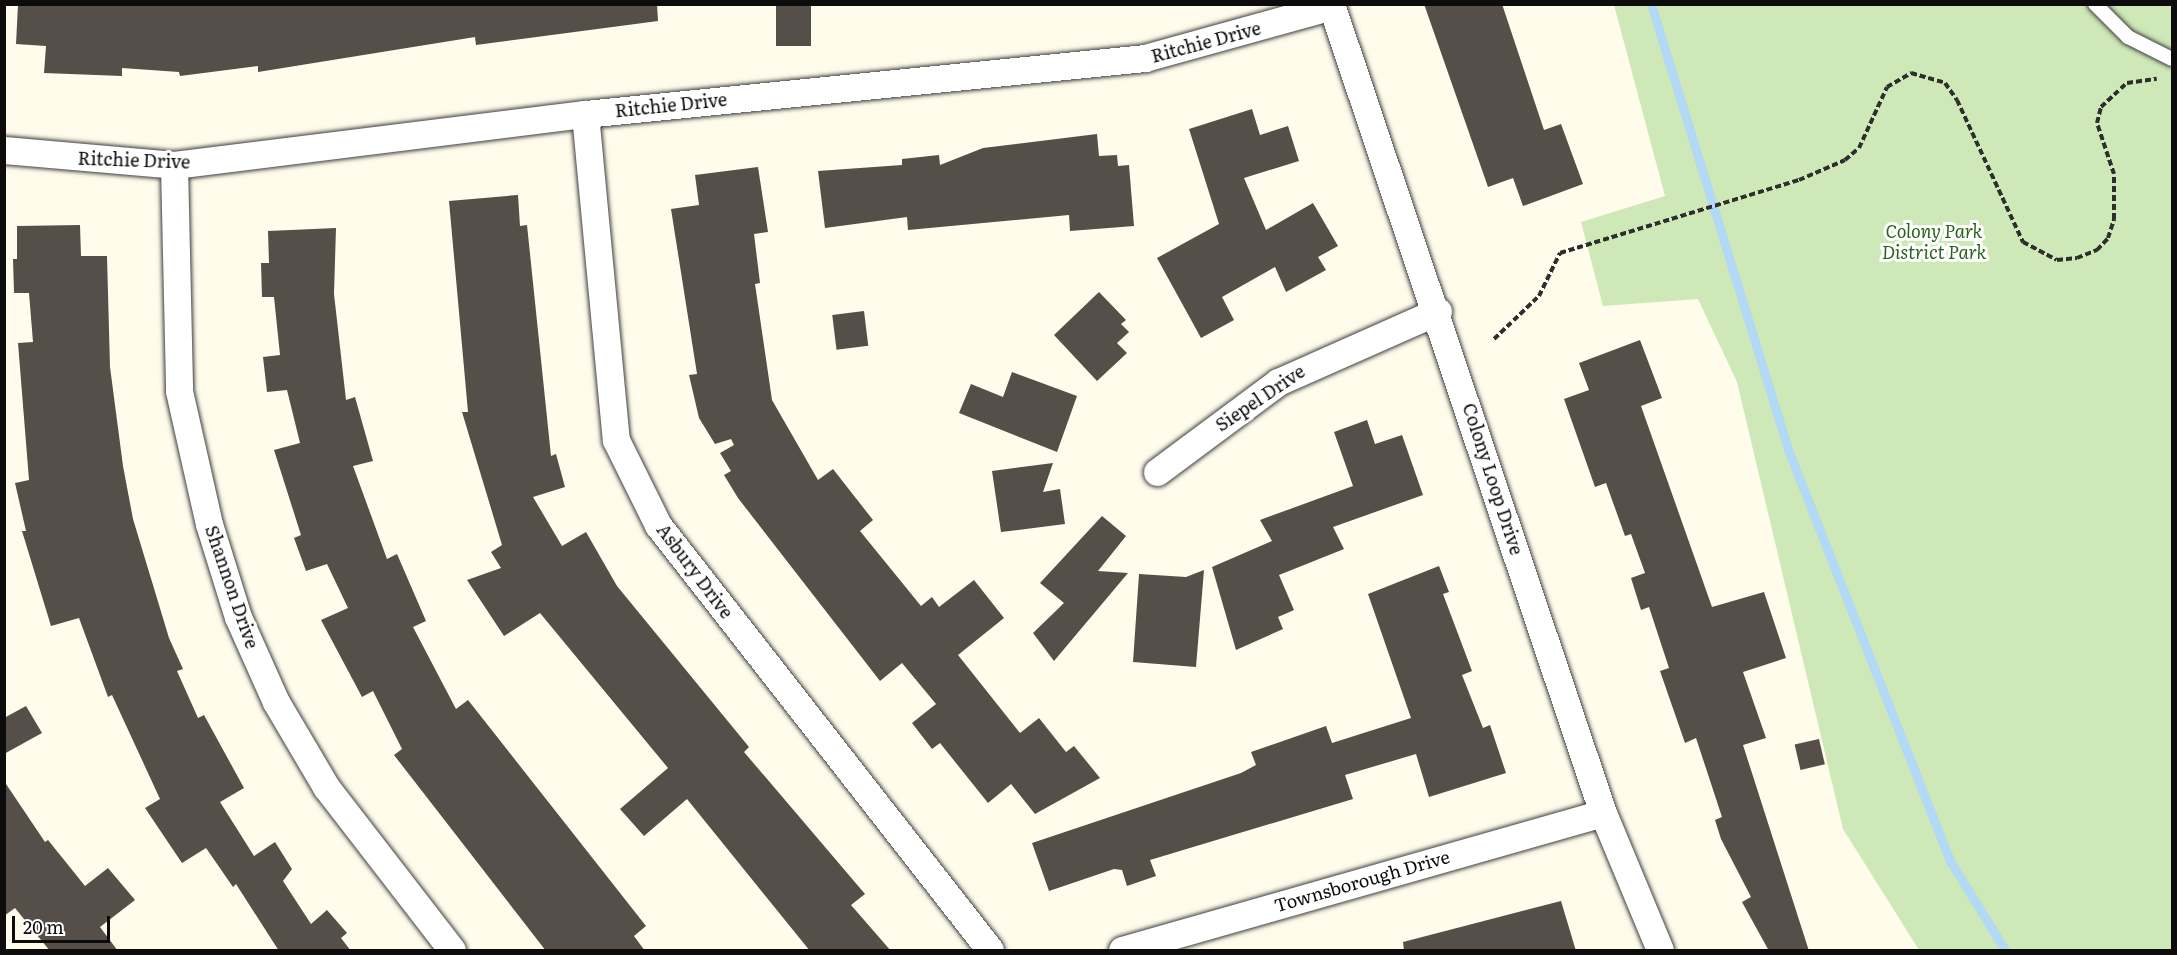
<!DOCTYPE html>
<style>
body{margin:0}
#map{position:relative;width:2177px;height:955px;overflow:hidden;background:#fffcec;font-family:Literata,serif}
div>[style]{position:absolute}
.green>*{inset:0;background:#cee8b7}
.stream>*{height:9px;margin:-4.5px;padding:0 4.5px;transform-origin:4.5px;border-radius:4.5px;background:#b2d9f5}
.building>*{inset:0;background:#554e49;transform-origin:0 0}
.path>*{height:4px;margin-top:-2px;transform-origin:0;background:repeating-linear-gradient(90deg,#2e2e2e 0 6px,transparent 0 9px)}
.roads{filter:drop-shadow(0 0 2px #3f3f3f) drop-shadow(0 0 2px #3f3f3f)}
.service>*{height:14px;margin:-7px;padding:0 7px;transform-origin:7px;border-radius:7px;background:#fff}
.minor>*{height:27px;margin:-13.5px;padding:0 13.5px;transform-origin:13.5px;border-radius:13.5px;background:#fff}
span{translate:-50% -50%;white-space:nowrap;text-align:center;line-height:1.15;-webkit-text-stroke:6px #fff;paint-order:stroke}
.street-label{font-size:18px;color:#0c0c0c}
.park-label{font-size:18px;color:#29631e;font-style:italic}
.frame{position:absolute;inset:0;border:6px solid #0c0c0c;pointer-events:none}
.scale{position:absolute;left:12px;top:916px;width:98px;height:27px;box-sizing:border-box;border:3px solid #0c0c0c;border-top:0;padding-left:8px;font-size:18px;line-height:21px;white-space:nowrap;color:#0c0c0c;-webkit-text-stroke:4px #fff;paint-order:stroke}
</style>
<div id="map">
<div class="green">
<div style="clip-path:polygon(1614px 5px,2172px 5px,2172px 950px,1919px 950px,1843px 829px,1737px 382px,1698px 299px,1603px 306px,1581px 222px,1665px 196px)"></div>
</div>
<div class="stream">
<div style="left:1651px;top:4px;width:469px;rotate:72.9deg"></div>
<div style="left:1789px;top:452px;width:437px;rotate:68.5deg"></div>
<div style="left:1949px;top:859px;width:107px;rotate:58.4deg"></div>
</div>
<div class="building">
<div style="clip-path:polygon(18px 4px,657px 4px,658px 21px,476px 45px,475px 37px,258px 72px,258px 66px,180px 76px,179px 72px,122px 68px,122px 76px,44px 73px,46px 46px,16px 44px)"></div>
<div style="left:776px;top:4px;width:35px;height:42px"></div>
<div style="clip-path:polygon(1424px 4px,1502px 4px,1544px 130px,1561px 124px,1583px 184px,1523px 206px,1513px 178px,1488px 187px)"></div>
<div style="clip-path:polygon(1252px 109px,1260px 135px,1288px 126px,1299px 161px,1244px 178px,1266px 230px,1313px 203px,1338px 246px,1318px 257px,1326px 270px,1286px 292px,1275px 267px,1222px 297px,1234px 320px,1201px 338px,1157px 258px,1219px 224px,1189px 129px)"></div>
<div style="clip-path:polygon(1097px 134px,1099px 156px,1117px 155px,1118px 166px,1129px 165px,1134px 226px,1070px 231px,1069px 215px,908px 230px,907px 217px,825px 228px,818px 171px,902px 165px,902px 159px,939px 155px,940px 165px,983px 148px)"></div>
<div style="clip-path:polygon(758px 167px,768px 232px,754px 234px,760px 283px,755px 284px,772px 400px,818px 480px,833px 469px,873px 520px,860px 531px,921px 606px,932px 597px,939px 607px,974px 580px,1004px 618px,958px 655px,1020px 733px,1039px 718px,1066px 752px,1074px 746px,1100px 778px,1035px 814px,1011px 784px,988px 803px,940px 743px,932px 749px,912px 723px,936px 704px,902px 663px,880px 681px,738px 498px,724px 475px,731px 471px,720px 453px,734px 445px,731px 439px,715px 444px,699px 418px,689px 375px,697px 374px,671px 209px,699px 205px,695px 175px)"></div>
<div style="clip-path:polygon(518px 195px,520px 226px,527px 225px,551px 456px,556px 454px,565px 487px,533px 497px,562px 546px,586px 532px,617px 586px,749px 747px,744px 752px,865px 894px,851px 905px,891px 951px,810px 951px,687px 799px,644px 836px,620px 809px,668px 768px,540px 613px,504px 636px,467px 580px,501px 568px,491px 552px,502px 545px,462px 412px,468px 412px,449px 201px)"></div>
<div style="clip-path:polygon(80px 225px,81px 256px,107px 256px,110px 367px,123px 466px,133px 519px,169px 638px,183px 669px,177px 671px,198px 718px,204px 715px,244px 788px,220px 802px,254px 856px,275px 842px,292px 869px,283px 881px,311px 924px,327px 910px,347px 933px,341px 938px,351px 951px,279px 951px,236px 884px,233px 887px,206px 848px,182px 863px,145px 808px,160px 799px,112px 695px,108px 697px,79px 618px,51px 626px,22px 531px,26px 531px,15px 483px,29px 480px,18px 343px,33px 342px,29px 293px,14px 293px,13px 259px,17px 259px,17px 226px)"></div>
<div style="clip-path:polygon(336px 228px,334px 294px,346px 400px,355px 397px,373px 461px,353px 466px,387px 559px,397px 554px,426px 621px,413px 627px,456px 709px,468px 700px,646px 926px,634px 936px,645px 951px,546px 951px,394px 755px,402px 749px,373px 691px,362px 697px,321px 620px,348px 608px,327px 564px,306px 571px,294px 538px,301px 535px,274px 450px,300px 443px,287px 390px,267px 392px,263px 357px,280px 355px,274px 297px,262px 297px,261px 263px,269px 263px,268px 231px)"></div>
<div style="clip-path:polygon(1099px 292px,1126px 320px,1121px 324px,1129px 332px,1117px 343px,1127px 353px,1097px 381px,1054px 335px)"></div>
<div style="left:864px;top:311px;width:35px;height:32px;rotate:83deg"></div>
<div style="clip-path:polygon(1640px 340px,1662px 398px,1641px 406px,1712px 607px,1764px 592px,1786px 658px,1743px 672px,1766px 738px,1743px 745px,1809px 951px,1769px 951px,1742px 902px,1751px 897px,1721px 839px,1715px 820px,1722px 817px,1696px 738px,1685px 743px,1660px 671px,1669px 668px,1649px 607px,1641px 610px,1631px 578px,1645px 573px,1631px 534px,1625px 536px,1606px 483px,1595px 487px,1564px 399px,1589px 390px,1579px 363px)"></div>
<div style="clip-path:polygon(1012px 372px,1077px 396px,1057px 452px,959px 413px,971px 384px,1003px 397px)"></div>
<div style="clip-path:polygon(1367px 420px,1375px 444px,1402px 435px,1423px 495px,1333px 527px,1344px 549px,1279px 575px,1294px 610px,1278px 617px,1283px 629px,1236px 650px,1212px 567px,1272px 541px,1260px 520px,1353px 486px,1334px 432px)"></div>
<div style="clip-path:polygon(1053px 463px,1043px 492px,1060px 489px,1065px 524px,1001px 532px,992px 471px)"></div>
<div style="clip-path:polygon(1102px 516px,1126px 536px,1098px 571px,1128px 573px,1054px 661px,1033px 633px,1064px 603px,1040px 583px)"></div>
<div style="clip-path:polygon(1439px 566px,1449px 592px,1443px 594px,1472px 671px,1462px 675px,1483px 728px,1490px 725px,1506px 773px,1429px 797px,1416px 754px,1345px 775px,1353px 799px,1150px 860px,1156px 876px,1127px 886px,1122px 870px,1114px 869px,1049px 891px,1032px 843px,1241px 773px,1256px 765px,1251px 752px,1326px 726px,1332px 743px,1411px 718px,1368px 594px)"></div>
<div style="clip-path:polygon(1204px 570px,1196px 667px,1133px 662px,1139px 574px,1186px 577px)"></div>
<div style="clip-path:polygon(26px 706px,42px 733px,4px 754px,4px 718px)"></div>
<div style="left:1819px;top:739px;width:26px;height:25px;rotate:77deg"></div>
<div style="clip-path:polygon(4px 781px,45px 842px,48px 840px,85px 886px,108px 868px,135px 900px,100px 927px,118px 951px,50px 951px,15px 908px,4px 916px)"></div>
<div style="clip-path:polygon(1561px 901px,1576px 951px,1404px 951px,1403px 942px)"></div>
</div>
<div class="path">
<div style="left:1494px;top:339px;width:62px;rotate:-43.7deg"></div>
<div style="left:1539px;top:296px;width:48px;rotate:-64deg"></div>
<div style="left:1560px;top:253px;width:250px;rotate:-17deg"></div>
<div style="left:1799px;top:180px;width:50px;rotate:-23.5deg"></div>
<div style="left:1845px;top:160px;width:18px;rotate:-41deg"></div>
<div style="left:1859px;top:148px;width:67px;rotate:-65.3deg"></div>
<div style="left:1887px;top:87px;width:28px;rotate:-30deg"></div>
<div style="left:1911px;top:73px;width:35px;rotate:16deg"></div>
<div style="left:1945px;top:83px;width:21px;rotate:55deg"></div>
<div style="left:1957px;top:100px;width:157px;rotate:65.1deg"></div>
<div style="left:2023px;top:242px;width:38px;rotate:28deg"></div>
<div style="left:2057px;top:260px;width:20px;rotate:-6deg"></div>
<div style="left:2077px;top:258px;width:22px;rotate:-22deg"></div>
<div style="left:2097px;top:250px;width:16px;rotate:-47deg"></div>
<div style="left:2108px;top:238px;width:20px;rotate:-72deg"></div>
<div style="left:2114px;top:219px;width:45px;rotate:-90deg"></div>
<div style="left:2114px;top:174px;width:54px;rotate:-108.4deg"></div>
<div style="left:2097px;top:123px;width:16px;rotate:-76deg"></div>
<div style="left:2101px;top:107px;width:35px;rotate:-43deg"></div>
<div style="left:2127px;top:83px;width:30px;rotate:-8deg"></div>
</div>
<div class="roads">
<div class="service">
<div style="left:2095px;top:4px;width:47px;rotate:45deg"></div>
<div style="left:2128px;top:37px;width:49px;rotate:26.6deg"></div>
</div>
<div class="minor">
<div style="left:1331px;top:4px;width:854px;rotate:71.42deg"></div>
<div style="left:1603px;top:813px;width:148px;rotate:67.4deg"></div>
<div style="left:585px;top:114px;width:327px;rotate:84.6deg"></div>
<div style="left:616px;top:440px;width:95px;rotate:63.7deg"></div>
<div style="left:658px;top:525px;width:539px;rotate:52deg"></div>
<div style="left:4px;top:150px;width:171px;rotate:5deg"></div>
<div style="left:174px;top:165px;width:414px;rotate:-7.1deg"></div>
<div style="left:585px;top:114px;width:563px;rotate:-5.71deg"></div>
<div style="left:1145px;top:58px;width:194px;rotate:-15.5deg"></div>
<div style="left:174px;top:165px;width:226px;rotate:88.7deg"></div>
<div style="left:179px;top:391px;width:136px;rotate:77.3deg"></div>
<div style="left:209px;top:524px;width:97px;rotate:72.7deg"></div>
<div style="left:238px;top:617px;width:93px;rotate:65.9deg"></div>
<div style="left:276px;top:702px;width:99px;rotate:59.5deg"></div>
<div style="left:326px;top:787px;width:206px;rotate:52.3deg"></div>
<div style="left:1157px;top:472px;width:151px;rotate:-36.6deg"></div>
<div style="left:1278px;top:382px;width:175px;rotate:-23.9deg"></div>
<div style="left:1122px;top:950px;width:500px;rotate:-15.9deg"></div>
</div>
</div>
<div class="street-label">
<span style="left:1206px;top:42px;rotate:-15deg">Ritchie Drive</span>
<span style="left:671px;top:105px;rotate:-6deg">Ritchie Drive</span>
<span style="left:134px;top:160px;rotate:2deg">Ritchie Drive</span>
<span style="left:1260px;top:398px;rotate:-34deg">Siepel Drive</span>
<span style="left:1493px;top:479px;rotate:72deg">Colony Loop Drive</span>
<span style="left:695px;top:571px;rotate:53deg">Asbury Drive</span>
<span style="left:232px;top:587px;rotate:71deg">Shannon Drive</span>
<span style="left:1362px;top:881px;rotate:-16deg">Townsborough Drive</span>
</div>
<div class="park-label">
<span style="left:1934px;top:242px">Colony Park<br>District Park</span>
</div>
<div class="frame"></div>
<div class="scale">20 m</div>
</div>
